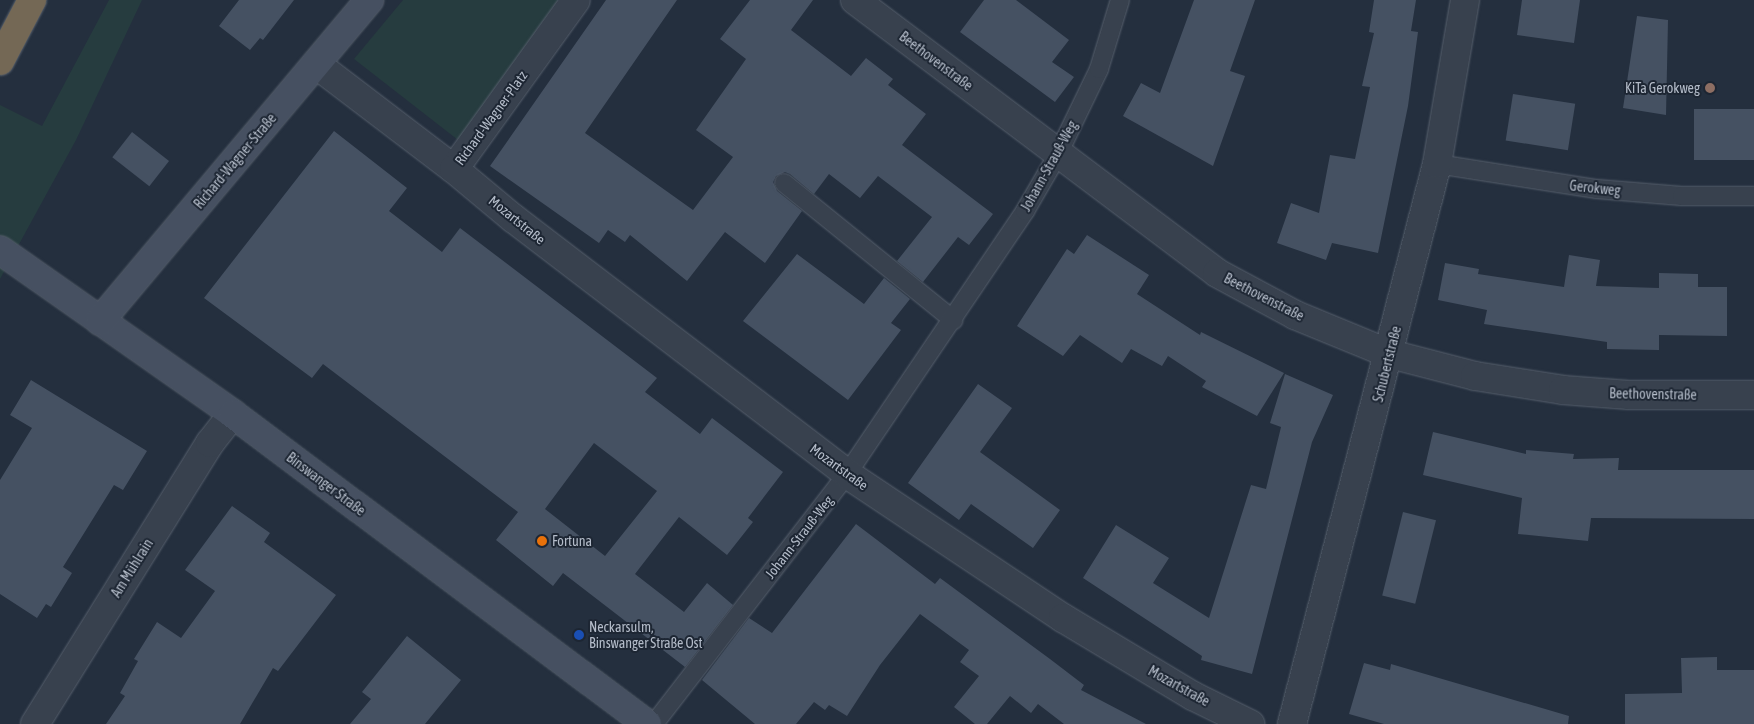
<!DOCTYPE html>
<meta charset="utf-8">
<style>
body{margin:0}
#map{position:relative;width:1754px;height:724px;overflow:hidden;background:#242f3e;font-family:"Asap Condensed",sans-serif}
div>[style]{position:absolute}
.green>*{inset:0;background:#263c3f}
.building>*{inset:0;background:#455162;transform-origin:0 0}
.roads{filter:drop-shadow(0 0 1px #565f6c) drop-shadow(0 0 1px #565f6c)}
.lane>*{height:18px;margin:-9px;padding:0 9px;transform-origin:9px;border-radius:9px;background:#38414e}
.street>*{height:28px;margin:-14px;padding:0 14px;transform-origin:14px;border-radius:14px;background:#38414e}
.secondary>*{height:28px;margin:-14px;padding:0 14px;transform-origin:14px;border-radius:14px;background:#465061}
.highway>*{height:28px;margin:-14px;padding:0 14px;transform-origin:14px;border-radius:14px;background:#746855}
.dots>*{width:14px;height:14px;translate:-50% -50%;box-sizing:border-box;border:2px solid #1d2633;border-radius:50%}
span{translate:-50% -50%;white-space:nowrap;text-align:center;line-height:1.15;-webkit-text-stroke:4px #1d2633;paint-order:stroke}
.street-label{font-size:14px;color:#b4bcc9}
.poi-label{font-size:14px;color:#b4bcc9}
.right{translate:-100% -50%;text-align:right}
.left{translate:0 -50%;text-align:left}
</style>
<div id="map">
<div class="green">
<div style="clip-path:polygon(109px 0,142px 0,76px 140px,0 279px,0 105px,42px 126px)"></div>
<div style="clip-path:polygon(403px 0,558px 0,458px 140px,354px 59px)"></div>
</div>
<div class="building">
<div style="clip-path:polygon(239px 0,294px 0,263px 40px,260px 38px,250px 50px,219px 26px)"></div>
<div style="clip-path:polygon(606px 0,677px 0,585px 133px,693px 210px,733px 157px,696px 130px,746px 59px,720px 39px,750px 0,813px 0,791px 30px,851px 76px,866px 58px,893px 79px,888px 85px,926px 114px,902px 145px,993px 214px,969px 245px,958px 237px,923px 282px,897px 261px,932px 217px,878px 176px,860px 198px,829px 174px,814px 194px,790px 174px,785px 172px,776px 176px,773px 182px,777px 191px,802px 211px,765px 263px,725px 232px,687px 281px,630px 235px,625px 242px,608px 230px,599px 243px,490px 166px)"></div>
<div style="clip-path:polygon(984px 0,1016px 0,1069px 40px,1052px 62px,1074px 77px,1055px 102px,960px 32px)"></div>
<div style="clip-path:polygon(1194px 0,1255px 0,1230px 71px,1245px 76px,1213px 166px,1123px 116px,1141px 83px,1160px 93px)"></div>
<div style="clip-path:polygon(1374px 0,1416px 0,1411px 31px,1418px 32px,1408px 106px,1378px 253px,1332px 243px,1326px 260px,1277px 243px,1291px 203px,1319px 213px,1330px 155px,1355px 159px,1370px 87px,1362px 86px,1374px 33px,1369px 32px)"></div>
<div style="clip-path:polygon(1522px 0,1580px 0,1574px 43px,1517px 35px)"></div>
<div style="clip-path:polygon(1637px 16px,1668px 20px,1666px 115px,1623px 108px)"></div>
<div style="left:1513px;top:94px;width:63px;height:47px;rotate:9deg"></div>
<div style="left:1694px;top:109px;width:60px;height:51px"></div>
<div style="clip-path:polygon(evenodd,334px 131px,407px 188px,389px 211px,442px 252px,460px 228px,657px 378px,645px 392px,700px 434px,712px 418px,783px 472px,748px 518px,753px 522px,727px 555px,679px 517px,635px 574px,684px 612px,707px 583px,733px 605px,685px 667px,563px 573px,553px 586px,496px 540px,518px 512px,323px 364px,312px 378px,204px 298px,334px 131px,594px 443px,657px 491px,605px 556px,545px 509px,594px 443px)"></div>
<div style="left:132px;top:132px;width:47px;height:32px;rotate:38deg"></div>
<div style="clip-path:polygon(1087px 235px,1149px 275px,1137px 294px,1200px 335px,1201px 332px,1284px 373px,1257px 416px,1202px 387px,1206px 381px,1168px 356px,1162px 366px,1131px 349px,1122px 363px,1080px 335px,1063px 356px,1017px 326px,1067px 249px,1074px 254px)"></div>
<div style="clip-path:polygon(797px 254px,864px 304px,884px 278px,910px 299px,891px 323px,901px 330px,848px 400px,743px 321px)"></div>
<div style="clip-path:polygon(1569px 255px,1600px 260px,1596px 286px,1659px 288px,1659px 273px,1698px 274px,1698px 287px,1727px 287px,1727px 336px,1659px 335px,1659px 350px,1607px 349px,1607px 342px,1484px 324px,1487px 310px,1438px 300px,1445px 263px,1479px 269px,1478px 274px,1564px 287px)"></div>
<div style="clip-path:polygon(1285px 374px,1333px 395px,1312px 442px,1252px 674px,1201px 660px,1202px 656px,1083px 578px,1116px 525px,1169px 558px,1153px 583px,1209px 618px,1251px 485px,1266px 489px,1281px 427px,1270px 423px)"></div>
<div style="clip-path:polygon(31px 380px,147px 451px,123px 490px,114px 485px,63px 567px,72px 573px,51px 607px,46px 604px,37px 618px,0 594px,0 480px,32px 428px,10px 415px)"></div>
<div style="clip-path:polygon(978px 384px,1012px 408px,980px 452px,1060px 510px,1033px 548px,971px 504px,959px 520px,908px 483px)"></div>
<div style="clip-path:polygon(1433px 432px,1526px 454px,1526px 450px,1574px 454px,1573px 459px,1619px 458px,1618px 470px,1754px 470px,1754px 519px,1591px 518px,1588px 541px,1518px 534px,1522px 498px,1423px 475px)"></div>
<div style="clip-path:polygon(232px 506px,270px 533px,264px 542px,336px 595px,278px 671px,273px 668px,240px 724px,106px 724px,125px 696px,120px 693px,138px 661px,134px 659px,157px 622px,181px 638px,215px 591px,185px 570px)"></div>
<div style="left:1403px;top:512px;width:34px;height:86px;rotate:14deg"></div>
<div style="clip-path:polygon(856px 524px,935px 584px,940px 578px,1050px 659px,1084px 685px,1081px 690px,1146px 724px,1064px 724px,1038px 704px,1031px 713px,1010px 696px,987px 724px,975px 724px,954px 707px,979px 676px,960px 662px,969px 650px,920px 614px,880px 665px,847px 716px,829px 705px,825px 710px,814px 702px,796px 724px,755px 724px,702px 680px,749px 618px,772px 633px)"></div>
<div style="clip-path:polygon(407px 636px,461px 680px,425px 724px,350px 724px,371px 699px,362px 692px)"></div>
<div style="clip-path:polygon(1717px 657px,1717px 670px,1754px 670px,1754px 724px,1625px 724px,1625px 694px,1682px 693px,1681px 658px)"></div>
<div style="clip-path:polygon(1364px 663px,1390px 670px,1391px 664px,1569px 716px,1568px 724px,1384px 724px,1349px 714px)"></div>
</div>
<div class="roads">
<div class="lane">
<div style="left:1437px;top:164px;width:162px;rotate:8.9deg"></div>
<div style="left:1597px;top:189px;width:85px;rotate:4.7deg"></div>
<div style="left:1682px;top:196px;width:72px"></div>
<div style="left:784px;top:183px;width:218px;rotate:39deg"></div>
<div style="left:654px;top:724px;width:316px;rotate:-52.3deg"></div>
<div style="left:847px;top:474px;width:318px;rotate:-55.9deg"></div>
<div style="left:1025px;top:211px;width:66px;rotate:-59.9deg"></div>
<div style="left:1058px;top:154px;width:94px;rotate:-64.2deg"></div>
<div style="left:1099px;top:69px;width:72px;rotate:-73.1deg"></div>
</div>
<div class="street">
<div style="left:855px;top:0;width:453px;rotate:37deg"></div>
<div style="left:1217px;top:273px;width:89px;rotate:28.3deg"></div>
<div style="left:1295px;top:315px;width:103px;rotate:22.3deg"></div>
<div style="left:1390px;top:354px;width:88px;rotate:14.5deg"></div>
<div style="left:1475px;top:376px;width:89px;rotate:9deg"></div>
<div style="left:1563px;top:390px;width:66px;rotate:4.3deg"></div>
<div style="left:1629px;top:395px;width:125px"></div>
<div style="left:316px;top:64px;width:173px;rotate:37.3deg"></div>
<div style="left:454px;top:169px;width:208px;rotate:-54.2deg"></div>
<div style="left:454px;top:169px;width:78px;rotate:39.8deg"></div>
<div style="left:514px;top:219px;width:419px;rotate:37.4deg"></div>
<div style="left:847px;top:474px;width:260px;rotate:33.7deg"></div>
<div style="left:1063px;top:618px;width:152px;rotate:31deg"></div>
<div style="left:1193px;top:696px;width:64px;rotate:26.2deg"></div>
<div style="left:35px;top:724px;width:331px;rotate:-58.1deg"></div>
<div style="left:210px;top:443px;width:37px;rotate:-52deg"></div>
<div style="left:1292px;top:724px;width:578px;rotate:-75.48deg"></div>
<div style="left:1437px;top:164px;width:166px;rotate:-80.3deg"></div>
</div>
<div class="secondary">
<div style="left:0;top:250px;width:285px;rotate:35.1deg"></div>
<div style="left:233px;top:414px;width:517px;rotate:36.83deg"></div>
<div style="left:100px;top:321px;width:419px;rotate:-50deg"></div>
</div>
<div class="highway">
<div style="left:0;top:61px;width:69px;rotate:-62.3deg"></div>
</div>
</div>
<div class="dots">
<div style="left:1710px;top:88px;background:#8d6e63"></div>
<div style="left:542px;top:541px;background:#e8710a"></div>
<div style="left:579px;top:635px;background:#1a4fb4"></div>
</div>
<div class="street-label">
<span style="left:936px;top:61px;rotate:37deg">Beethovenstraße</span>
<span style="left:491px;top:118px;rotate:-54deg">Richard-Wagner-Platz</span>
<span style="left:235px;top:161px;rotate:-50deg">Richard-Wagner-Straße</span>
<span style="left:1049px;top:166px;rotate:-61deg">Johann-Strauß-Weg</span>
<span style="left:1595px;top:188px;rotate:6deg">Gerokweg</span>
<span style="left:517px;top:220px;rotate:39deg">Mozartstraße</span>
<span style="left:1264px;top:297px;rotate:27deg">Beethovenstraße</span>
<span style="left:1387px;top:364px;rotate:-76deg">Schubertstraße</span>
<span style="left:1653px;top:394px;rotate:1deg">Beethovenstraße</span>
<span style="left:839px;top:467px;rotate:36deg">Mozartstraße</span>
<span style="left:326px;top:484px;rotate:37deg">Binswanger Straße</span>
<span style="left:799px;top:537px;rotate:-52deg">Johann-Strauß-Weg</span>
<span style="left:132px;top:568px;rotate:-58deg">Am Mühlrain</span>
<span style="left:1179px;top:686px;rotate:29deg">Mozartstraße</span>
</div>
<div class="poi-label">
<span class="right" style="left:1700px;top:88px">KiTa Gerokweg</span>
<span class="left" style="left:552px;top:541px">Fortuna</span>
<span class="left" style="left:589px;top:635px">Neckarsulm,<br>Binswanger Straße Ost</span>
</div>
</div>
